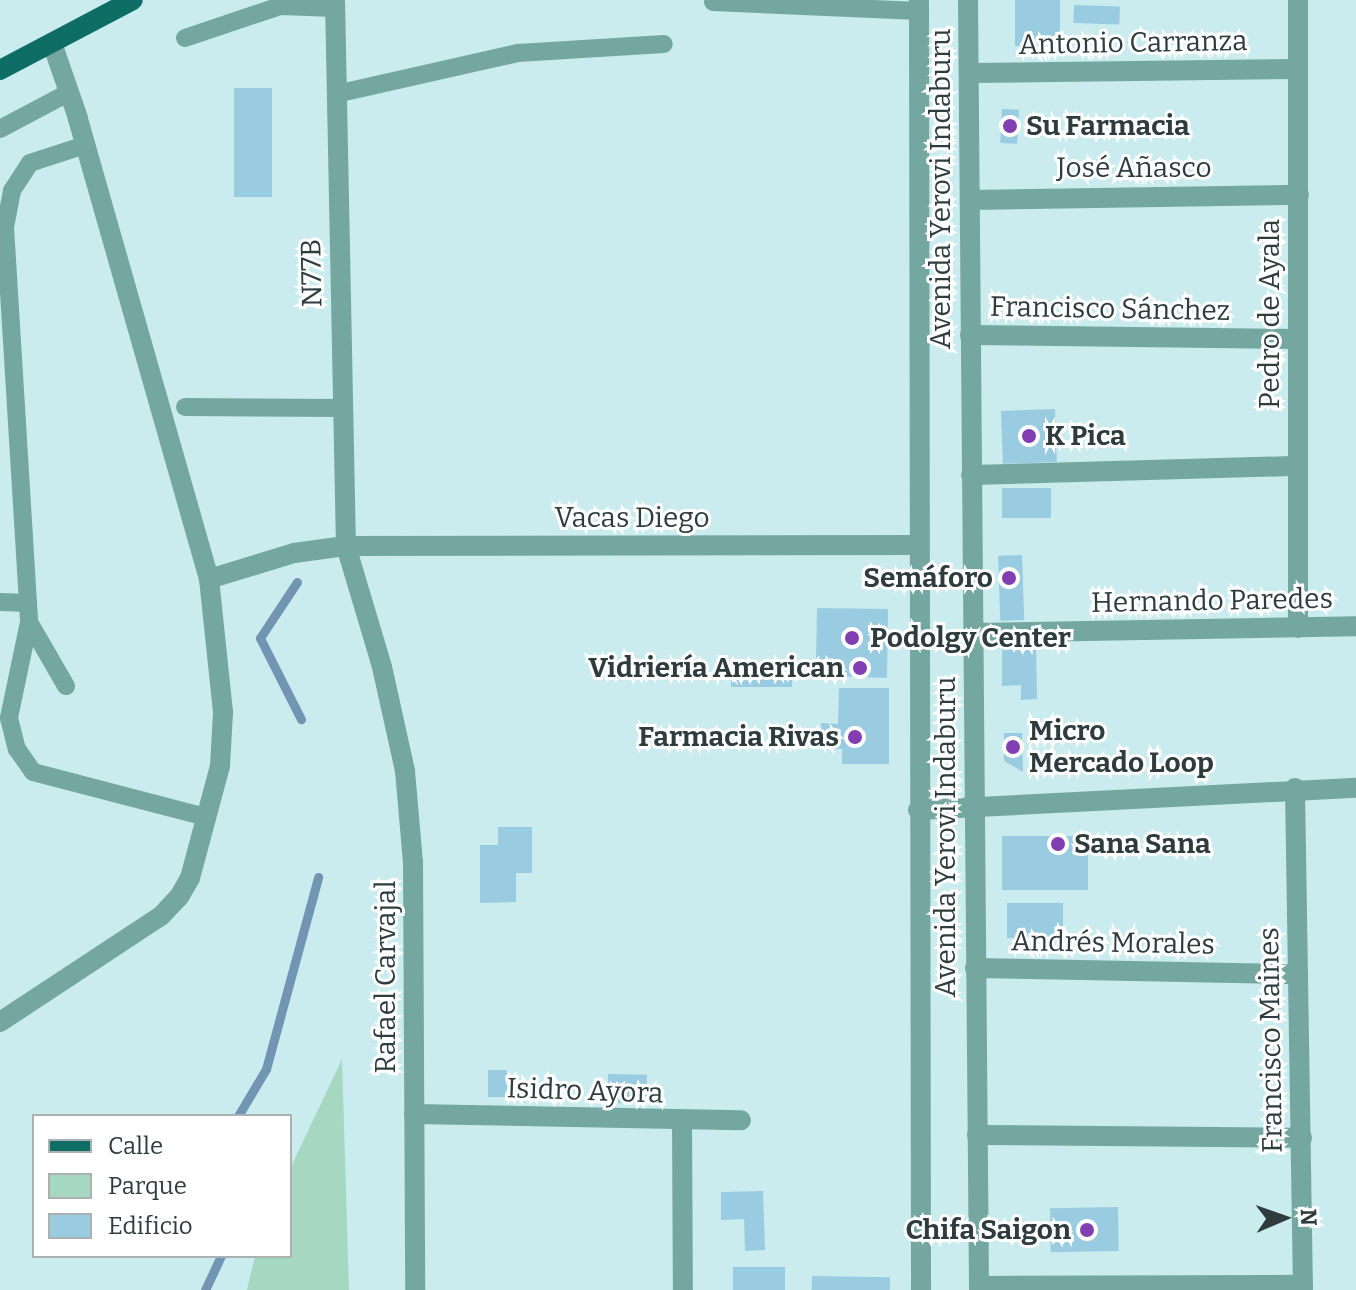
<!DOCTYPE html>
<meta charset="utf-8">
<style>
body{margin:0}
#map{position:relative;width:1356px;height:1290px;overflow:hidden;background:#caecef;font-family:Bitter,serif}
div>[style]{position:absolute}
.green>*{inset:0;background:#a6d7c0}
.stream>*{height:9px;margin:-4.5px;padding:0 4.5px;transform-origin:4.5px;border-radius:4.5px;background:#7295b4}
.building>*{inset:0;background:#99cce1;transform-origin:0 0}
.service>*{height:18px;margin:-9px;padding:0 9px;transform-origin:9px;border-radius:9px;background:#74a79f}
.minor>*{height:20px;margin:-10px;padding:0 10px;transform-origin:10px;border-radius:10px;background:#74a79f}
.tertiary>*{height:20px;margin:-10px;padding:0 10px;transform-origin:10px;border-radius:10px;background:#74a79f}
.primary>*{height:20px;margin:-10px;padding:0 10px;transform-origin:10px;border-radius:10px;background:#0e6e65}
.dots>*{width:22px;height:22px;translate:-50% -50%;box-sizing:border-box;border:4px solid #fff;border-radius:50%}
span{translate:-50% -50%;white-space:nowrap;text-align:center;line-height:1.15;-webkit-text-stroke:6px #fff;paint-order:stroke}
.street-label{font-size:28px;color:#2e3c3d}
.poi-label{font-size:28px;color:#2e3c3d;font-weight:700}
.left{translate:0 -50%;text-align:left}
.right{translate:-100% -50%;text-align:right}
.legend{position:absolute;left:32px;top:1114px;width:260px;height:144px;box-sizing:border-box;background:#fff;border:2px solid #abb1b1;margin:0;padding:10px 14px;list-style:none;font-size:24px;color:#2e3c3d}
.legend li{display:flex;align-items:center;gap:16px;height:40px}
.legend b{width:40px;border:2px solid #abb1b1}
.north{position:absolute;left:1244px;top:1178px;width:80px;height:80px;-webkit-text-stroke:6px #fff;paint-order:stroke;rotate:88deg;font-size:22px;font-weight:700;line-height:32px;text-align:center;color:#2e3c3d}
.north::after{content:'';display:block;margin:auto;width:28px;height:36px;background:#2e3c3d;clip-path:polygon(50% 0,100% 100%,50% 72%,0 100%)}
</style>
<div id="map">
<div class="green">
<div style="clip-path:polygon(342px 1059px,349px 1290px,247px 1290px,255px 1256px,290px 1256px,290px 1169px)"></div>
</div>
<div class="stream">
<div style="left:297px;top:582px;width:67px;rotate:123.5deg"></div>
<div style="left:260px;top:638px;width:91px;rotate:63.2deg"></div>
<div style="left:238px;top:1116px;width:55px;rotate:-59.2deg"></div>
<div style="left:266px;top:1069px;width:199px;rotate:-74.8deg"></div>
<div style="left:205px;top:1290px;width:38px;rotate:-65deg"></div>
</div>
<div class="building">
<div style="left:1015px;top:0;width:45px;height:46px"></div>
<div style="left:1074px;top:5px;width:46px;height:18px;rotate:2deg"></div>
<div style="left:234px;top:88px;width:38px;height:109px"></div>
<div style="left:1002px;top:109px;width:17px;height:34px;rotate:3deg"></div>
<div style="left:1055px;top:409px;width:53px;height:54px;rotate:88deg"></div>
<div style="left:1051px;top:488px;width:30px;height:49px;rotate:90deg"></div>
<div style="left:1022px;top:555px;width:65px;height:24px;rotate:88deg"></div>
<div style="clip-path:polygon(817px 608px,888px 609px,887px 678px,832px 676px,833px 658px,816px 660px)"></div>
<div style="clip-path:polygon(1002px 644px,1036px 644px,1037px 699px,1021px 700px,1021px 685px,1002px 686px)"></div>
<div style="left:792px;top:672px;width:15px;height:61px;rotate:90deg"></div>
<div style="clip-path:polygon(839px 688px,889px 688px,889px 764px,842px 764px,842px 749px,821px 749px,821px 723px,838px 724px)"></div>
<div style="clip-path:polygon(1004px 733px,1022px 733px,1023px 772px,1004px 761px)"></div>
<div style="clip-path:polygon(498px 827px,532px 827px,532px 873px,516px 873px,516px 902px,480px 903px,480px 845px,498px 845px)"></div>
<div style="left:1002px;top:836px;width:86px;height:54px"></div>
<div style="left:1007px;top:903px;width:56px;height:35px"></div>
<div style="left:488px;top:1070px;width:19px;height:27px"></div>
<div style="left:608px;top:1074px;width:39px;height:29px;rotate:1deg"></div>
<div style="clip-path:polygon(763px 1191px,765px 1250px,745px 1251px,744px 1219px,721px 1220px,721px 1192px)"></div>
<div style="left:1118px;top:1207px;width:44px;height:68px;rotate:89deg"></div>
<div style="left:733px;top:1267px;width:52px;height:23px"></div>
<div style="left:812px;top:1276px;width:78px;height:14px;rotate:1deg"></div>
</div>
<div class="service">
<div style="left:713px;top:2px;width:206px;rotate:2.5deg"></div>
<div style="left:185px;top:38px;width:100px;rotate:-18.6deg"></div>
<div style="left:280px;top:6px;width:55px;rotate:2.1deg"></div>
<div style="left:336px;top:94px;width:187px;rotate:-12.7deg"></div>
<div style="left:518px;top:53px;width:146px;rotate:-3.5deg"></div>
<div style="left:0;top:129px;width:79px;rotate:-27.9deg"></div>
<div style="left:85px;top:145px;width:58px;rotate:161.9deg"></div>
<div style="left:30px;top:163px;width:33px;rotate:123deg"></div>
<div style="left:12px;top:191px;width:37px;rotate:101deg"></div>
<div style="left:5px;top:227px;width:396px;rotate:86.5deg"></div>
<div style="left:29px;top:622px;width:98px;rotate:101.8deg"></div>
<div style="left:9px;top:718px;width:32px;rotate:76deg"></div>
<div style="left:17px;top:749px;width:28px;rotate:55deg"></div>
<div style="left:33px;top:772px;width:179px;rotate:14.6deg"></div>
<div style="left:185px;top:407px;width:158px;rotate:0.4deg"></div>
<div style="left:0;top:602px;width:28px;rotate:2deg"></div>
<div style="left:29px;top:622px;width:74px;rotate:60deg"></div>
</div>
<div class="minor">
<div style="left:335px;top:0;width:546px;rotate:88.85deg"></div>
<div style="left:346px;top:546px;width:126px;rotate:73.4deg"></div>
<div style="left:382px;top:667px;width:107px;rotate:77.5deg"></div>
<div style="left:405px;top:771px;width:91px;rotate:85deg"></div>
<div style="left:413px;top:862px;width:428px;rotate:89.7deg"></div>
<div style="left:969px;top:73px;width:329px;rotate:-0.7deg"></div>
<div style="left:970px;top:200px;width:329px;rotate:-0.9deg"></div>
<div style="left:970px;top:335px;width:328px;rotate:0.7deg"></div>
<div style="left:971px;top:475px;width:327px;rotate:-1.6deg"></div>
<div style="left:209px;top:579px;width:89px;rotate:-17deg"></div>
<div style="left:294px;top:553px;width:52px;rotate:-7.7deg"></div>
<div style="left:346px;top:546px;width:573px;rotate:-0.1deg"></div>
<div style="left:1298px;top:628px;width:628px;rotate:-90deg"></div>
<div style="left:973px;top:633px;width:383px;rotate:-1deg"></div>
<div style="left:1295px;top:788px;width:502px;rotate:89.09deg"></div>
<div style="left:918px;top:810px;width:439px;rotate:-2.9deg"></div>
<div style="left:975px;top:968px;width:323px;rotate:1.1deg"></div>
<div style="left:0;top:1022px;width:193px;rotate:-33.4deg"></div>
<div style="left:161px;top:916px;width:26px;rotate:-47deg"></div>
<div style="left:179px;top:897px;width:22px;rotate:-60deg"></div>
<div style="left:190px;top:878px;width:116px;rotate:-75deg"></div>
<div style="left:220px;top:766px;width:54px;rotate:-86.8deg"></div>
<div style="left:223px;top:712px;width:134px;rotate:-96deg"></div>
<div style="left:209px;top:579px;width:479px;rotate:-105.9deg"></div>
<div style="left:78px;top:118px;width:76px;rotate:-109.1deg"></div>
<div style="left:414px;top:1114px;width:327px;rotate:1.1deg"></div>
<div style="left:682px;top:1121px;width:169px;rotate:89.7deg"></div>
<div style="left:977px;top:1135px;width:325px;rotate:0.5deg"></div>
<div style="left:979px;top:1286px;width:324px;rotate:-0.2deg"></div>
</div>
<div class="tertiary">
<div style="left:919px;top:0;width:1290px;rotate:89.91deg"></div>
<div style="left:968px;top:0;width:1290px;rotate:89.51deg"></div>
</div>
<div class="primary">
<div style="left:0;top:70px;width:150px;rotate:-27.8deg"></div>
</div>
<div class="dots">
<div style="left:1010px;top:126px;background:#803eb2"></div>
<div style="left:1029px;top:436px;background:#803eb2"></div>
<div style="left:1009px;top:578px;background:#803eb2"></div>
<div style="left:852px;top:638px;background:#803eb2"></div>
<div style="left:860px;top:668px;background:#803eb2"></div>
<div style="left:855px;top:737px;background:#803eb2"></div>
<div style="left:1013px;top:747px;background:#803eb2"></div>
<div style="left:1058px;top:844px;background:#803eb2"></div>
<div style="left:1087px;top:1230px;background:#803eb2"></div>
</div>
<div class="street-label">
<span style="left:1133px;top:43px;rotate:-1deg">Antonio Carranza</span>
<span style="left:1134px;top:168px">José Añasco</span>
<span style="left:941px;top:189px;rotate:-90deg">Avenida Yerovi Indaburu</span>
<span style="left:312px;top:273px;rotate:-91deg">N77B</span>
<span style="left:1110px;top:309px;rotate:1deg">Francisco Sánchez</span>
<span style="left:1270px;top:314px;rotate:-90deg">Pedro de Ayala</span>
<span style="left:632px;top:518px">Vacas Diego</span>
<span style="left:1212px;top:601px;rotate:-1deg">Hernando Paredes</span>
<span style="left:946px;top:837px;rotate:-90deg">Avenida Yerovi Indaburu</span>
<span style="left:1113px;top:943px;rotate:1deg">Andrés Morales</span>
<span style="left:386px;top:977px;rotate:-90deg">Rafael Carvajal</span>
<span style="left:1271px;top:1040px;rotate:-91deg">Francisco Maines</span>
<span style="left:585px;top:1091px;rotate:2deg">Isidro Ayora</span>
</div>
<div class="poi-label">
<span class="left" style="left:1026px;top:126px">Su Farmacia</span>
<span class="left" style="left:1045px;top:436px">K Pica</span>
<span class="right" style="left:993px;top:578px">Semáforo</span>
<span class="left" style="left:870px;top:638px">Podolgy Center</span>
<span class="right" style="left:844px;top:668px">Vidriería American</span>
<span class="left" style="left:1029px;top:747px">Micro<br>Mercado Loop</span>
<span class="right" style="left:839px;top:737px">Farmacia Rivas</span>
<span class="left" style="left:1074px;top:844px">Sana Sana</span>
<span class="right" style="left:1071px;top:1230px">Chifa Saigon</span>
</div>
<ul class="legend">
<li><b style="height:10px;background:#0e6e65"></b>Calle</li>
<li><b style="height:22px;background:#a6d7c0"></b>Parque</li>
<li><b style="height:22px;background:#99cce1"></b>Edificio</li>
</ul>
<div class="north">N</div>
</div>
